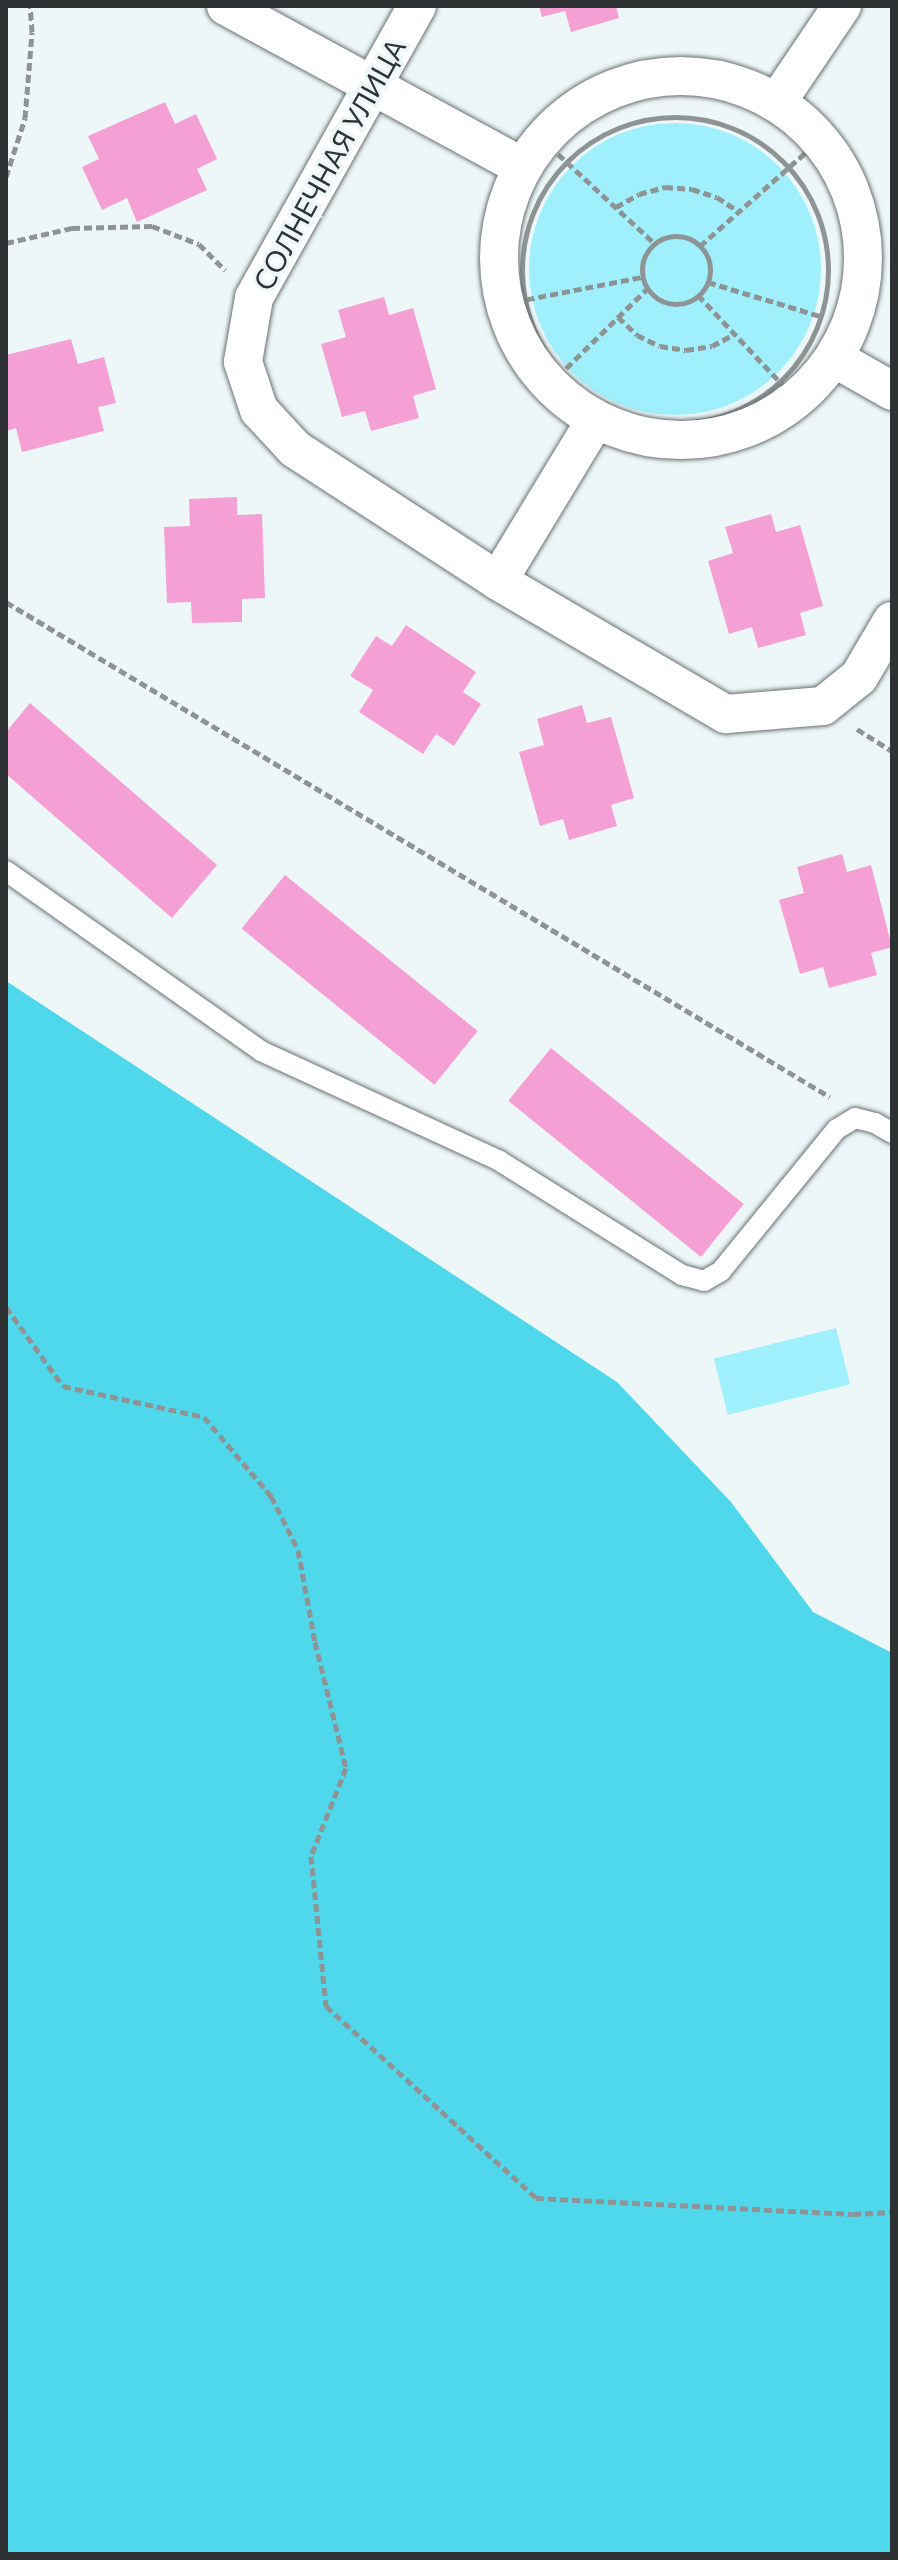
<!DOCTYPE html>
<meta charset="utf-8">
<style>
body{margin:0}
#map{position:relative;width:898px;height:2560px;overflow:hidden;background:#eef7f8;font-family:Commissioner,sans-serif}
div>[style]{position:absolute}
.green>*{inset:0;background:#a0effd;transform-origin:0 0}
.round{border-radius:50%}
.forest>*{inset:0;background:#4fd7ec}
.building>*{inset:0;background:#f4a0d5;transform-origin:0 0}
.path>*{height:5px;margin-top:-2.5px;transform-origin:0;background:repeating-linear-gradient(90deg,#8e9494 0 8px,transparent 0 12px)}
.path>.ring{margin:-2.5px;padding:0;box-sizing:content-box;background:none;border:5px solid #8e9494;border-radius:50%}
.roads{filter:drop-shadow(0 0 2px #697172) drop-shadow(0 0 2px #697172)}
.service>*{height:20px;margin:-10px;padding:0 10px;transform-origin:10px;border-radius:10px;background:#fff}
.minor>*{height:38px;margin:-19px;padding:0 19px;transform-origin:19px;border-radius:19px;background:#fff}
.minor>.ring{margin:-19px;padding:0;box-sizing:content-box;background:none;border:38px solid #fff;border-radius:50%}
span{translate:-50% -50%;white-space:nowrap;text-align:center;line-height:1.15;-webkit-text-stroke:7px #eef7f8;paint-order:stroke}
.street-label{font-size:28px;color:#2f3232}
.frame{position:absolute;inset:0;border:8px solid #2f3232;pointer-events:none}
</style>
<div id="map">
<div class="green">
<div class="round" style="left:529px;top:123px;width:292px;height:292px"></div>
<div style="left:836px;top:1328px;width:58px;height:126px;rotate:76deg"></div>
</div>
<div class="forest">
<div style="clip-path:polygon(6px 981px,617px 1382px,731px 1502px,813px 1612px,892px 1653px,892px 2554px,6px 2554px)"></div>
</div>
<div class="building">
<div style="clip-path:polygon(539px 6px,616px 6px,619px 18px,571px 32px,565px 11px,542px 17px)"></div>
<div style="clip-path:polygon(165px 102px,175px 124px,196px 114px,217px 159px,197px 169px,207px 190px,137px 222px,127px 198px,102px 210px,82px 167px,99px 159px,88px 136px)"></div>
<div style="clip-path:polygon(384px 297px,389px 315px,413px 308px,436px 389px,413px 396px,419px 418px,371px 431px,365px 411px,342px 417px,321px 344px,346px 337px,338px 310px)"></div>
<div style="clip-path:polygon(71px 339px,78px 364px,104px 357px,116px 403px,98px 407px,104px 431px,22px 452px,16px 428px,6px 431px,6px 355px)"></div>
<div style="clip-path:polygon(237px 497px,237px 515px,262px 514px,265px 598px,242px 599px,242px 622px,192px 623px,191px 602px,167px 603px,164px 527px,190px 526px,189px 499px)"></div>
<div style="clip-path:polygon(771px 514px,776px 532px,800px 525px,823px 606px,800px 613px,806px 635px,758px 648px,752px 627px,729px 634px,708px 561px,733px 553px,725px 527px)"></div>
<div style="clip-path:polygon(406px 625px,476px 672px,463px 692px,481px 704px,454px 746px,436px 734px,423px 754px,359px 712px,373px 690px,350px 676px,376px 636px,392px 646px)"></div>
<div style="clip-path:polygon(30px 703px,217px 865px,172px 918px,6px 774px,6px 732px)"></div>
<div style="clip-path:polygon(582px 705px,587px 723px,611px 717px,634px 798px,611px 805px,617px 826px,569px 840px,563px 819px,540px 826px,519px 752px,544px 745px,537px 719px)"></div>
<div style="clip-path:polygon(842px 854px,847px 872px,871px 865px,892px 947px,871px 953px,877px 975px,829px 988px,823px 967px,800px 974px,779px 900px,804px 893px,797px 867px)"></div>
<div style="left:285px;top:875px;width:248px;height:69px;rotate:39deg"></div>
<div style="left:551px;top:1048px;width:248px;height:68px;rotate:39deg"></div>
</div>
<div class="path">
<div class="ring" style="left:522px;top:117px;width:301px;height:301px"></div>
<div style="left:558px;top:154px;width:131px;rotate:42.8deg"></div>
<div style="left:6px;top:177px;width:62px;rotate:-72.1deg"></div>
<div style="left:25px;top:118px;width:86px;rotate:-85.3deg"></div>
<div style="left:32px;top:32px;width:26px;rotate:-94deg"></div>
<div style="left:616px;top:207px;width:26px;rotate:-29deg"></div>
<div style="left:639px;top:194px;width:27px;rotate:-15deg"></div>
<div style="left:665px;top:187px;width:27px;rotate:4deg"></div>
<div style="left:692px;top:189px;width:26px;rotate:18deg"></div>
<div style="left:717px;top:197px;width:27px;rotate:34deg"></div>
<div class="ring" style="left:642px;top:236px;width:63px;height:63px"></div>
<div style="left:6px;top:243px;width:68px;rotate:-12.8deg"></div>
<div style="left:72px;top:228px;width:80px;rotate:-1.4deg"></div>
<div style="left:152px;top:226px;width:50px;rotate:21deg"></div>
<div style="left:199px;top:244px;width:37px;rotate:45deg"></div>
<div style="left:700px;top:246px;width:160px;rotate:-41.5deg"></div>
<div style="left:708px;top:282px;width:120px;rotate:16.9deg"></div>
<div style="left:698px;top:295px;width:143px;rotate:46.7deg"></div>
<div style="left:503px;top:304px;width:142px;rotate:-11deg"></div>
<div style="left:618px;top:317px;width:26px;rotate:43deg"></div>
<div style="left:637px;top:335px;width:25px;rotate:26deg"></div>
<div style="left:660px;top:346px;width:26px;rotate:9deg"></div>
<div style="left:686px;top:350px;width:26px;rotate:-9deg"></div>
<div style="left:712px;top:346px;width:26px;rotate:-28deg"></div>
<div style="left:549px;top:385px;width:137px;rotate:-44.4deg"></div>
<div style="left:6px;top:602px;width:961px;rotate:30.99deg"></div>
<div style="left:857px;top:729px;width:41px;rotate:32.2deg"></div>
<div style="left:6px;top:1307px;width:97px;rotate:54.2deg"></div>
<div style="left:63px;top:1386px;width:144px;rotate:12.4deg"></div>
<div style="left:204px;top:1417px;width:104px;rotate:49.7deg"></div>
<div style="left:271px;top:1496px;width:60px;rotate:63.4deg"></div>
<div style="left:298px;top:1550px;width:94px;rotate:79.5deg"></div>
<div style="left:315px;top:1642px;width:130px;rotate:76.2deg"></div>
<div style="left:346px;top:1768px;width:95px;rotate:111.7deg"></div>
<div style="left:311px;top:1856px;width:151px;rotate:84.3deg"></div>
<div style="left:326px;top:2006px;width:285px;rotate:42.4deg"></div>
<div style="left:536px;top:2198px;width:317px;rotate:2.9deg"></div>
<div style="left:853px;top:2214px;width:39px;rotate:-3deg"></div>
</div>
<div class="roads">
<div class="service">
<div style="left:6px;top:871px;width:312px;rotate:35.2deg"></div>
<div style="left:261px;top:1051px;width:261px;rotate:24.7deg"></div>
<div style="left:498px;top:1160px;width:217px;rotate:32deg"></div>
<div style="left:682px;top:1275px;width:23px;rotate:15deg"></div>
<div style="left:704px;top:1281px;width:20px;rotate:-30deg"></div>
<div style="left:721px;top:1271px;width:183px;rotate:-50.8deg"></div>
<div style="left:837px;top:1129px;width:21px;rotate:-31deg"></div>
<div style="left:855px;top:1118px;width:21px;rotate:14deg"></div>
<div style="left:875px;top:1123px;width:20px;rotate:30deg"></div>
</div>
<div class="minor">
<div style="left:226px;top:6px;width:337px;rotate:28.5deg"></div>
<div style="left:417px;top:6px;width:334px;rotate:119.2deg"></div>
<div style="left:254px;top:298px;width:65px;rotate:99.8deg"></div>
<div style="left:243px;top:362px;width:51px;rotate:71.6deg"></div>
<div style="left:259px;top:410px;width:53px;rotate:47.3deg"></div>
<div style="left:295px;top:449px;width:242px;rotate:33deg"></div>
<div class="ring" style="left:499px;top:76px;width:326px;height:326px"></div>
<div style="left:777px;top:102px;width:116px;rotate:-55.9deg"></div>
<div style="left:834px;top:358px;width:67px;rotate:29.6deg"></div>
<div style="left:596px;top:419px;width:189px;rotate:121.2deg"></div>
<div style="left:498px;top:581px;width:264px;rotate:30.3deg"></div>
<div style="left:726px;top:714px;width:97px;rotate:-4.7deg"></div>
<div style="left:823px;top:706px;width:46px;rotate:-38.9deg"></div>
<div style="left:859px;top:677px;width:65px;rotate:-59.5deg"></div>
</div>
</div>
<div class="street-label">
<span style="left:329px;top:164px;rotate:-61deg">СОЛНЕЧНАЯ УЛИЦА</span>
</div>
<div class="frame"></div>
</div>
